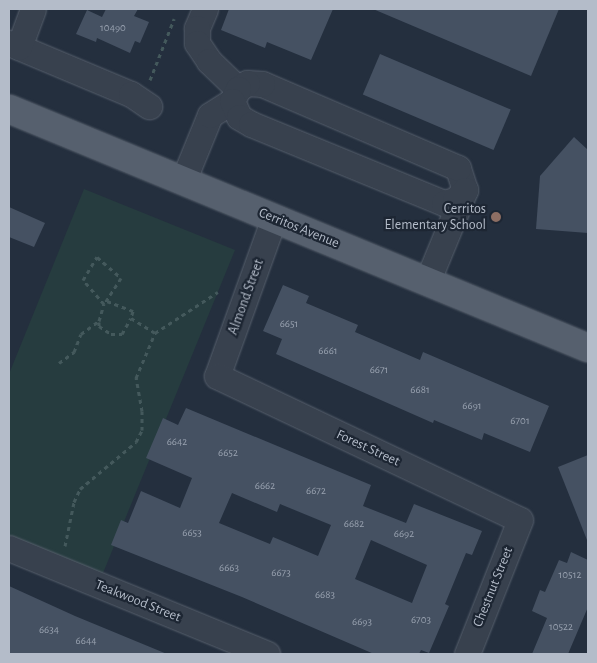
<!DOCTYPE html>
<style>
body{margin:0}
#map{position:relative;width:597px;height:663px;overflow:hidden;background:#242f3e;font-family:"Alegreya Sans",sans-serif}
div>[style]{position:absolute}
.green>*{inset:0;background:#263c3f}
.building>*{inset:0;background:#455162;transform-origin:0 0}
.path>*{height:3px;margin-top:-1.5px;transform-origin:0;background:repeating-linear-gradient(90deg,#44595c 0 4px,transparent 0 8px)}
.roads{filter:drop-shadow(0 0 1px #565f6c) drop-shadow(0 0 1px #565f6c)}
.minor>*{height:25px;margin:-12.5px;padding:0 12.5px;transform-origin:12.5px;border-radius:12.5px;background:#38414e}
.major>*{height:28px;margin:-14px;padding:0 14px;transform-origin:14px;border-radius:14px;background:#56606e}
.dots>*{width:14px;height:14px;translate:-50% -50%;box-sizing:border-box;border:2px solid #1d2633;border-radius:50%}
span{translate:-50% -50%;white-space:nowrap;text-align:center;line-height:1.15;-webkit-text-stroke:4.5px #1d2633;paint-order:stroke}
.number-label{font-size:11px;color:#98a1af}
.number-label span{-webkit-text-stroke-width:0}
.poi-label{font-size:14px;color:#b4bcc9}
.right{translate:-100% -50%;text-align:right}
.street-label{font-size:14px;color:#b4bcc9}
.frame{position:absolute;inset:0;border:10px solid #b4bcc9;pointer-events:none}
</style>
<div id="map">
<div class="green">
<div style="clip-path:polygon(84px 189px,235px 250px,101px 578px,9px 540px,9px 374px)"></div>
</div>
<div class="building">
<div style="clip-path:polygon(106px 9px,138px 9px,134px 16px,149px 22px,140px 43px,135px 41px,130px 53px,97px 38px,96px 42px,76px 34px,87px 10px,102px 17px)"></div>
<div style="clip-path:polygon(229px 9px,333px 9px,311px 60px,267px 42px,265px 48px,221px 30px)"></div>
<div style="clip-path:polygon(373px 9px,559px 9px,531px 76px)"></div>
<div style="left:380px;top:54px;width:142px;height:44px;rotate:23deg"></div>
<div style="clip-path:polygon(574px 137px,588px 150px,588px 233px,536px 229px,540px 176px)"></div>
<div style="clip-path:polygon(9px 207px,45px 223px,34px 247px,9px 237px)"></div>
<div style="clip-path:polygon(283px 285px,309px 296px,306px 303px,358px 325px,355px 332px,420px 360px,423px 352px,549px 406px,530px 452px,484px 433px,482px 440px,434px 420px,433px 423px,276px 354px,282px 339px,263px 331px)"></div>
<div style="clip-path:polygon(evenodd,186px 408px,371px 485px,363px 506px,406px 523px,414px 504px,482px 531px,472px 555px,466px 553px,445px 604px,449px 606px,429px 653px,421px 650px,419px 654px,374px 654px,242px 597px,111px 545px,121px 520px,128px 523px,141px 491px,180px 508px,192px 478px,146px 458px,163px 418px,178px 425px,186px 408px,232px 493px,277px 512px,280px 504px,331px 525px,318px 556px,273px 537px,270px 544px,219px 523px,232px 493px,186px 408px,371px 540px,427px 565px,412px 603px,355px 579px,371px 540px)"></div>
<div style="clip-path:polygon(588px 455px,588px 540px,587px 540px,558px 467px)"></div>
<div style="clip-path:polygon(571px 552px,588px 560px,588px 607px,568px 654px,532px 654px,547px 618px,532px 611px,540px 590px,545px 592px,559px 560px,567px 563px)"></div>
<div style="clip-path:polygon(9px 586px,75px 616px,167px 654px,9px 654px)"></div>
</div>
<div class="path">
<div style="left:150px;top:80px;width:66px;rotate:-68.5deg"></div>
<div style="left:107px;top:301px;width:28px;rotate:21deg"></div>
<div style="left:133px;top:311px;width:7px;rotate:106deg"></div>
<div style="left:131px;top:318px;width:28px;rotate:32deg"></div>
<div style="left:155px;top:333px;width:75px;rotate:-33.1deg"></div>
<div style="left:99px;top:322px;width:4px;rotate:90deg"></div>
<div style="left:99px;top:326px;width:14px;rotate:34deg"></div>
<div style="left:111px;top:334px;width:11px"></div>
<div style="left:122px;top:334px;width:18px;rotate:-61deg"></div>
<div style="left:59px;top:363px;width:19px;rotate:-36deg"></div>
<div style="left:74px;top:352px;width:19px;rotate:-69deg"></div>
<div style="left:81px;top:334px;width:22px;rotate:-36deg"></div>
<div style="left:99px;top:321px;width:18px;rotate:-74deg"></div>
<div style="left:104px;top:304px;width:32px;rotate:-131deg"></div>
<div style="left:83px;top:280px;width:27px;rotate:-59deg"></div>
<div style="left:97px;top:257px;width:32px;rotate:41deg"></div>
<div style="left:121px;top:278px;width:31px;rotate:123deg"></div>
<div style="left:65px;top:546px;width:45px;rotate:-78.4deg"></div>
<div style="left:74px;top:502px;width:14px;rotate:-65deg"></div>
<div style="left:80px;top:489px;width:73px;rotate:-40deg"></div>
<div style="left:136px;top:442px;width:13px;rotate:-63deg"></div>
<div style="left:142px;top:430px;width:19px;rotate:-90deg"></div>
<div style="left:142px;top:411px;width:34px;rotate:-100deg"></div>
<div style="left:136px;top:378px;width:49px;rotate:-67.1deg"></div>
</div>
<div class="roads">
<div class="minor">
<div style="left:205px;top:9px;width:21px;rotate:113deg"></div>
<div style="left:197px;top:28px;width:15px;rotate:90deg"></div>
<div style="left:197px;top:43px;width:22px;rotate:56deg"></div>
<div style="left:209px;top:61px;width:40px;rotate:44deg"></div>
<div style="left:9px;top:43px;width:132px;rotate:22.7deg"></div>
<div style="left:131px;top:94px;width:22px;rotate:34deg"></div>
<div style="left:19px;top:47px;width:40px;rotate:-69.8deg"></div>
<div style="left:183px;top:181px;width:71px;rotate:-67.8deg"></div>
<div style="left:210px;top:115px;width:26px;rotate:-32deg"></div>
<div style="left:274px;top:218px;width:168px;rotate:109.8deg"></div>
<div style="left:217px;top:376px;width:335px;rotate:25.4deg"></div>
<div style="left:520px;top:520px;width:144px;rotate:111.6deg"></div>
<div style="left:427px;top:282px;width:100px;rotate:-67.6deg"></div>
<div style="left:465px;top:190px;width:23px;rotate:-108deg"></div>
<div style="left:458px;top:168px;width:213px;rotate:-156.8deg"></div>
<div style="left:262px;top:84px;width:15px;rotate:-176deg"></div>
<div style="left:247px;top:83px;width:11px;rotate:146deg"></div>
<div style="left:238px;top:89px;width:13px;rotate:117deg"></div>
<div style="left:232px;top:101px;width:17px;rotate:66deg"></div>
<div style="left:239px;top:117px;width:14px;rotate:30deg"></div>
<div style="left:251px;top:124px;width:209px;rotate:22.3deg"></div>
<div style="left:444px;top:203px;width:11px;rotate:-15deg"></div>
<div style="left:455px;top:200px;width:14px;rotate:-45deg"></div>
<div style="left:9px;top:548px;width:279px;rotate:22.3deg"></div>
</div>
<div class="major">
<div style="left:9px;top:109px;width:626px;rotate:22.43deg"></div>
</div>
</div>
<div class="dots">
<div style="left:496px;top:217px;background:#8d6e63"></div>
</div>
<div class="number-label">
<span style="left:113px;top:28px">10490</span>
<span style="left:289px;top:324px">6651</span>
<span style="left:328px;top:351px">6661</span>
<span style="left:379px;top:370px">6671</span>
<span style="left:420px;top:390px">6681</span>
<span style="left:472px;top:406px">6691</span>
<span style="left:520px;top:421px">6701</span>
<span style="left:177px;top:442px">6642</span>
<span style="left:228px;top:453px">6652</span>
<span style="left:265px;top:486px">6662</span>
<span style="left:316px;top:491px">6672</span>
<span style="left:354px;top:524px">6682</span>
<span style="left:192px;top:533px">6653</span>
<span style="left:404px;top:534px">6692</span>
<span style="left:229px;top:568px">6663</span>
<span style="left:281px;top:573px">6673</span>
<span style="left:570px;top:575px">10512</span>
<span style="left:325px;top:595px">6683</span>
<span style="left:421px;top:620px">6703</span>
<span style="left:362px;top:622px">6693</span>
<span style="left:561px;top:627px">10522</span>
<span style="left:49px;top:630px">6634</span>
<span style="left:86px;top:641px">6644</span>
</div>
<div class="poi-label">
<span class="right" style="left:486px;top:217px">Cerritos<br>Elementary School</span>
</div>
<div class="street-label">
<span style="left:299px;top:228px;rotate:22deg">Cerritos Avenue</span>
<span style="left:246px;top:297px;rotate:-70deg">Almond Street</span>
<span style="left:368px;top:448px;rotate:25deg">Forest Street</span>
<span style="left:493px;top:587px;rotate:-68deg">Chestnut Street</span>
<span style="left:138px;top:601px;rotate:22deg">Teakwood Street</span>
</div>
<div class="frame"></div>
</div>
